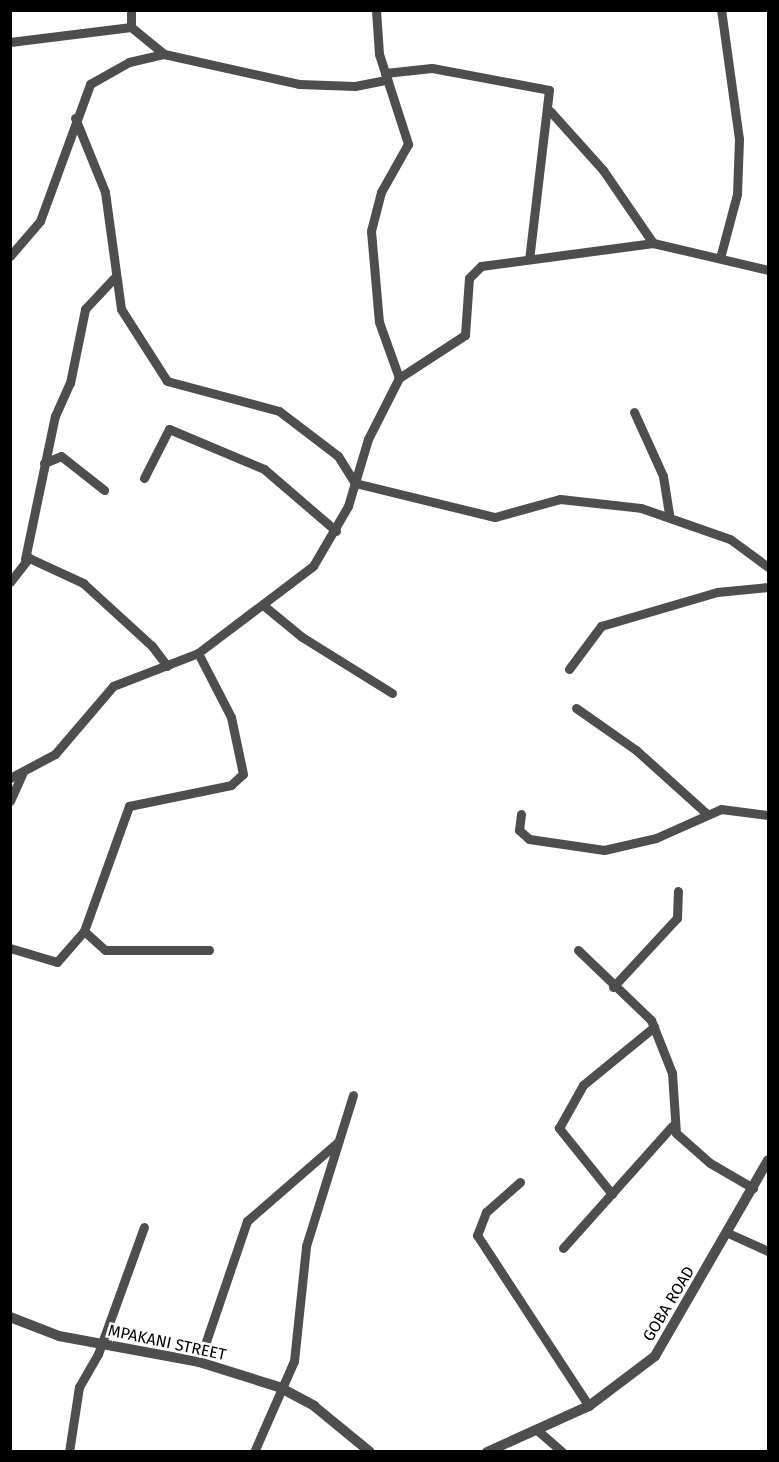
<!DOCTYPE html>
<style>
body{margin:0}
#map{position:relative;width:779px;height:1462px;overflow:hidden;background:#fff;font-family:"Fira Sans",sans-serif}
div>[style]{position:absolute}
.minor>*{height:9px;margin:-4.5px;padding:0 4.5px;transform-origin:4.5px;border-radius:4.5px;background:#4e4e4e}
.tertiary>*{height:10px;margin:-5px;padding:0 5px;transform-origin:5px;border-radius:5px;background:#4e4e4e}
span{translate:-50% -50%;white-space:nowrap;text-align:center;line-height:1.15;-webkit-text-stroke:5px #fff;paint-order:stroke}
.street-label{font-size:16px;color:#000}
.frame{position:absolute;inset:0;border:12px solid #000;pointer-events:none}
</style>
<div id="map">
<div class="minor">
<div style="left:376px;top:10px;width:44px;rotate:86.1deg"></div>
<div style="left:379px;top:54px;width:95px;rotate:72.1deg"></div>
<div style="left:408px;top:144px;width:55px;rotate:119.4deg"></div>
<div style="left:381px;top:192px;width:40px;rotate:104.4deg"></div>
<div style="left:371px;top:231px;width:91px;rotate:85deg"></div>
<div style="left:379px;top:322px;width:59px;rotate:70.3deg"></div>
<div style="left:131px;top:27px;width:17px;rotate:-90deg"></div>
<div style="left:10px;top:42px;width:122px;rotate:-7.1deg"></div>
<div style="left:131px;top:27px;width:43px;rotate:39.3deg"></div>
<div style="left:385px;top:73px;width:47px;rotate:-6.1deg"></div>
<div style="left:432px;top:68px;width:119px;rotate:10.6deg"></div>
<div style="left:549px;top:90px;width:170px;rotate:96.7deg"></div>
<div style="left:550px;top:111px;width:79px;rotate:48.1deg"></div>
<div style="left:603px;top:170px;width:88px;rotate:55.6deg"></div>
<div style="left:75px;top:118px;width:80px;rotate:67.9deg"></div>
<div style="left:105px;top:192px;width:118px;rotate:82.2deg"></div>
<div style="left:121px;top:309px;width:85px;rotate:57.4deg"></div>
<div style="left:167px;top:381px;width:116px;rotate:15deg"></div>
<div style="left:279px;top:411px;width:74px;rotate:37.3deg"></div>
<div style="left:338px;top:456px;width:32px;rotate:58deg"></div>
<div style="left:355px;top:483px;width:144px;rotate:13.7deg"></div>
<div style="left:495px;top:517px;width:67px;rotate:-15.5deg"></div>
<div style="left:560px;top:499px;width:81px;rotate:6.3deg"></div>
<div style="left:641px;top:508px;width:94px;rotate:19.2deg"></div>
<div style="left:730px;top:539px;width:47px;rotate:36.4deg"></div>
<div style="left:10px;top:256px;width:46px;rotate:-49.4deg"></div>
<div style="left:40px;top:221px;width:146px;rotate:-69.9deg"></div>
<div style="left:90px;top:84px;width:45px;rotate:-29.4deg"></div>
<div style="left:129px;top:62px;width:36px;rotate:-13deg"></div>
<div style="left:164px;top:54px;width:138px;rotate:12.5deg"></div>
<div style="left:299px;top:84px;width:56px;rotate:2deg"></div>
<div style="left:355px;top:86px;width:33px;rotate:-11deg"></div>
<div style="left:720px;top:258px;width:66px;rotate:-75.1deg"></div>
<div style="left:737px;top:194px;width:55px;rotate:-87.9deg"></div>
<div style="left:739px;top:139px;width:130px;rotate:-97.9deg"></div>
<div style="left:634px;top:412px;width:70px;rotate:65.6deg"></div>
<div style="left:663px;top:476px;width:39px;rotate:81deg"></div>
<div style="left:44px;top:463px;width:18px;rotate:-22deg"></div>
<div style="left:61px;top:456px;width:55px;rotate:38.3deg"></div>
<div style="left:144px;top:478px;width:55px;rotate:-63deg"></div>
<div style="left:169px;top:429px;width:103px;rotate:22.8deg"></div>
<div style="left:264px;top:469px;width:95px;rotate:40.7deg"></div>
<div style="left:25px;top:559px;width:146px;rotate:-78.2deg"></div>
<div style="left:55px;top:416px;width:36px;rotate:-66deg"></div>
<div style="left:70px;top:383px;width:76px;rotate:-78.5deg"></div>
<div style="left:85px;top:309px;width:42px;rotate:-46.9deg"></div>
<div style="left:10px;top:582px;width:31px;rotate:-52deg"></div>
<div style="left:29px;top:558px;width:60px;rotate:24.8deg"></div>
<div style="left:83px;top:583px;width:93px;rotate:42.4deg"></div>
<div style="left:152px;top:646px;width:25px;rotate:53deg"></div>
<div style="left:263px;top:605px;width:50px;rotate:39.4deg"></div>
<div style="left:302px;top:637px;width:106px;rotate:31.9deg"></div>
<div style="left:569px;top:669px;width:54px;rotate:-53.3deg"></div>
<div style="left:601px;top:626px;width:121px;rotate:-16.3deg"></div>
<div style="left:717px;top:592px;width:51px;rotate:-5.6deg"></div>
<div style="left:576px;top:708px;width:73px;rotate:35deg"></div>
<div style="left:636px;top:750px;width:96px;rotate:42deg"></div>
<div style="left:10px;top:778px;width:51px;rotate:-28.1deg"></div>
<div style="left:55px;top:754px;width:89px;rotate:-49.5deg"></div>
<div style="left:113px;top:686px;width:91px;rotate:-21.2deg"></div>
<div style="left:198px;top:653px;width:144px;rotate:-37.1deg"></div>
<div style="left:313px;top:566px;width:69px;rotate:-59.7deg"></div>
<div style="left:348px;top:506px;width:70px;rotate:-73.4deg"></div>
<div style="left:368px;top:439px;width:68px;rotate:-63.1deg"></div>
<div style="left:399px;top:378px;width:79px;rotate:-33.1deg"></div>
<div style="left:465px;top:335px;width:57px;rotate:-86deg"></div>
<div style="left:469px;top:278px;width:17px;rotate:-45deg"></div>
<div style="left:481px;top:266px;width:174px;rotate:-7.6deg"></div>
<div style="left:653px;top:243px;width:118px;rotate:13.2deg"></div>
<div style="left:10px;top:801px;width:30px;rotate:-66deg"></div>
<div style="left:521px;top:814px;width:16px;rotate:97deg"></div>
<div style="left:519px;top:830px;width:13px;rotate:42deg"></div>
<div style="left:529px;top:839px;width:76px;rotate:8.3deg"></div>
<div style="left:604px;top:850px;width:53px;rotate:-13deg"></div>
<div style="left:656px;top:838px;width:71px;rotate:-24deg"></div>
<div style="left:721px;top:809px;width:47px;rotate:7.3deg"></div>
<div style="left:84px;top:931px;width:28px;rotate:42deg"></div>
<div style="left:105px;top:950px;width:104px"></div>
<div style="left:10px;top:948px;width:49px;rotate:16.6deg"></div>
<div style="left:57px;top:962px;width:41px;rotate:-48.9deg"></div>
<div style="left:84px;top:931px;width:133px;rotate:-70.2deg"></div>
<div style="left:129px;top:806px;width:104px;rotate:-11.6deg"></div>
<div style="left:231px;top:785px;width:16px;rotate:-43deg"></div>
<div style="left:243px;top:774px;width:58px;rotate:-101.9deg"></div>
<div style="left:231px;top:717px;width:72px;rotate:-117.3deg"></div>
<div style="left:578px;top:950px;width:101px;rotate:43.8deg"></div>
<div style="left:651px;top:1020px;width:57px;rotate:68.4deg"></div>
<div style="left:672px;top:1073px;width:60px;rotate:86.2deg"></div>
<div style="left:676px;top:1133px;width:45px;rotate:41.4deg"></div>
<div style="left:710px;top:1163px;width:50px;rotate:30.2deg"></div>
<div style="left:613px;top:987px;width:94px;rotate:-47.2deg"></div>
<div style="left:677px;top:918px;width:27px;rotate:-88deg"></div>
<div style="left:520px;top:1182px;width:45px;rotate:138.6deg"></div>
<div style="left:486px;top:1212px;width:25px;rotate:111deg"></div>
<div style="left:477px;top:1235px;width:204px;rotate:56.8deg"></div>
<div style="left:612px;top:1194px;width:85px;rotate:-128.8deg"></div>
<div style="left:559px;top:1128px;width:49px;rotate:-60.8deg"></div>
<div style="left:583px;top:1085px;width:92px;rotate:-39.2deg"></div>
<div style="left:728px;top:1233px;width:44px;rotate:24.2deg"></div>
<div style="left:563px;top:1248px;width:164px;rotate:-48.2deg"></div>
<div style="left:199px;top:1362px;width:149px;rotate:-71.2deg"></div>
<div style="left:247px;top:1221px;width:121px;rotate:-41deg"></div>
<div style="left:537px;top:1430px;width:33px;rotate:41deg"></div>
<div style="left:69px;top:1452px;width:66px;rotate:-81.3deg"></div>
<div style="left:79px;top:1387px;width:38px;rotate:-60deg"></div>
<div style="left:98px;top:1354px;width:135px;rotate:-70.1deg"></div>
<div style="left:254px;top:1452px;width:99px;rotate:-66.3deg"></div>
<div style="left:294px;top:1361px;width:116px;rotate:-84deg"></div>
<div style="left:306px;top:1246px;width:158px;rotate:-72.7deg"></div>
</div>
<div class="tertiary">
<div style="left:10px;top:1317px;width:53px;rotate:21.2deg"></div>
<div style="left:59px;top:1336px;width:142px;rotate:10.5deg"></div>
<div style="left:199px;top:1362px;width:84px;rotate:17.4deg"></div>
<div style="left:279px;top:1387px;width:40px;rotate:28deg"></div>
<div style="left:314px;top:1406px;width:72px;rotate:39.4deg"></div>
<div style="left:487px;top:1452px;width:112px;rotate:-24.3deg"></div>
<div style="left:589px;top:1406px;width:83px;rotate:-37.1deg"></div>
<div style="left:655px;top:1356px;width:226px;rotate:-60deg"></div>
</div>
<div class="street-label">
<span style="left:669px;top:1304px;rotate:-59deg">GOBA ROAD</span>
<span style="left:167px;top:1343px;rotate:12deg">MPAKANI STREET</span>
</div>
<div class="frame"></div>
</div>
